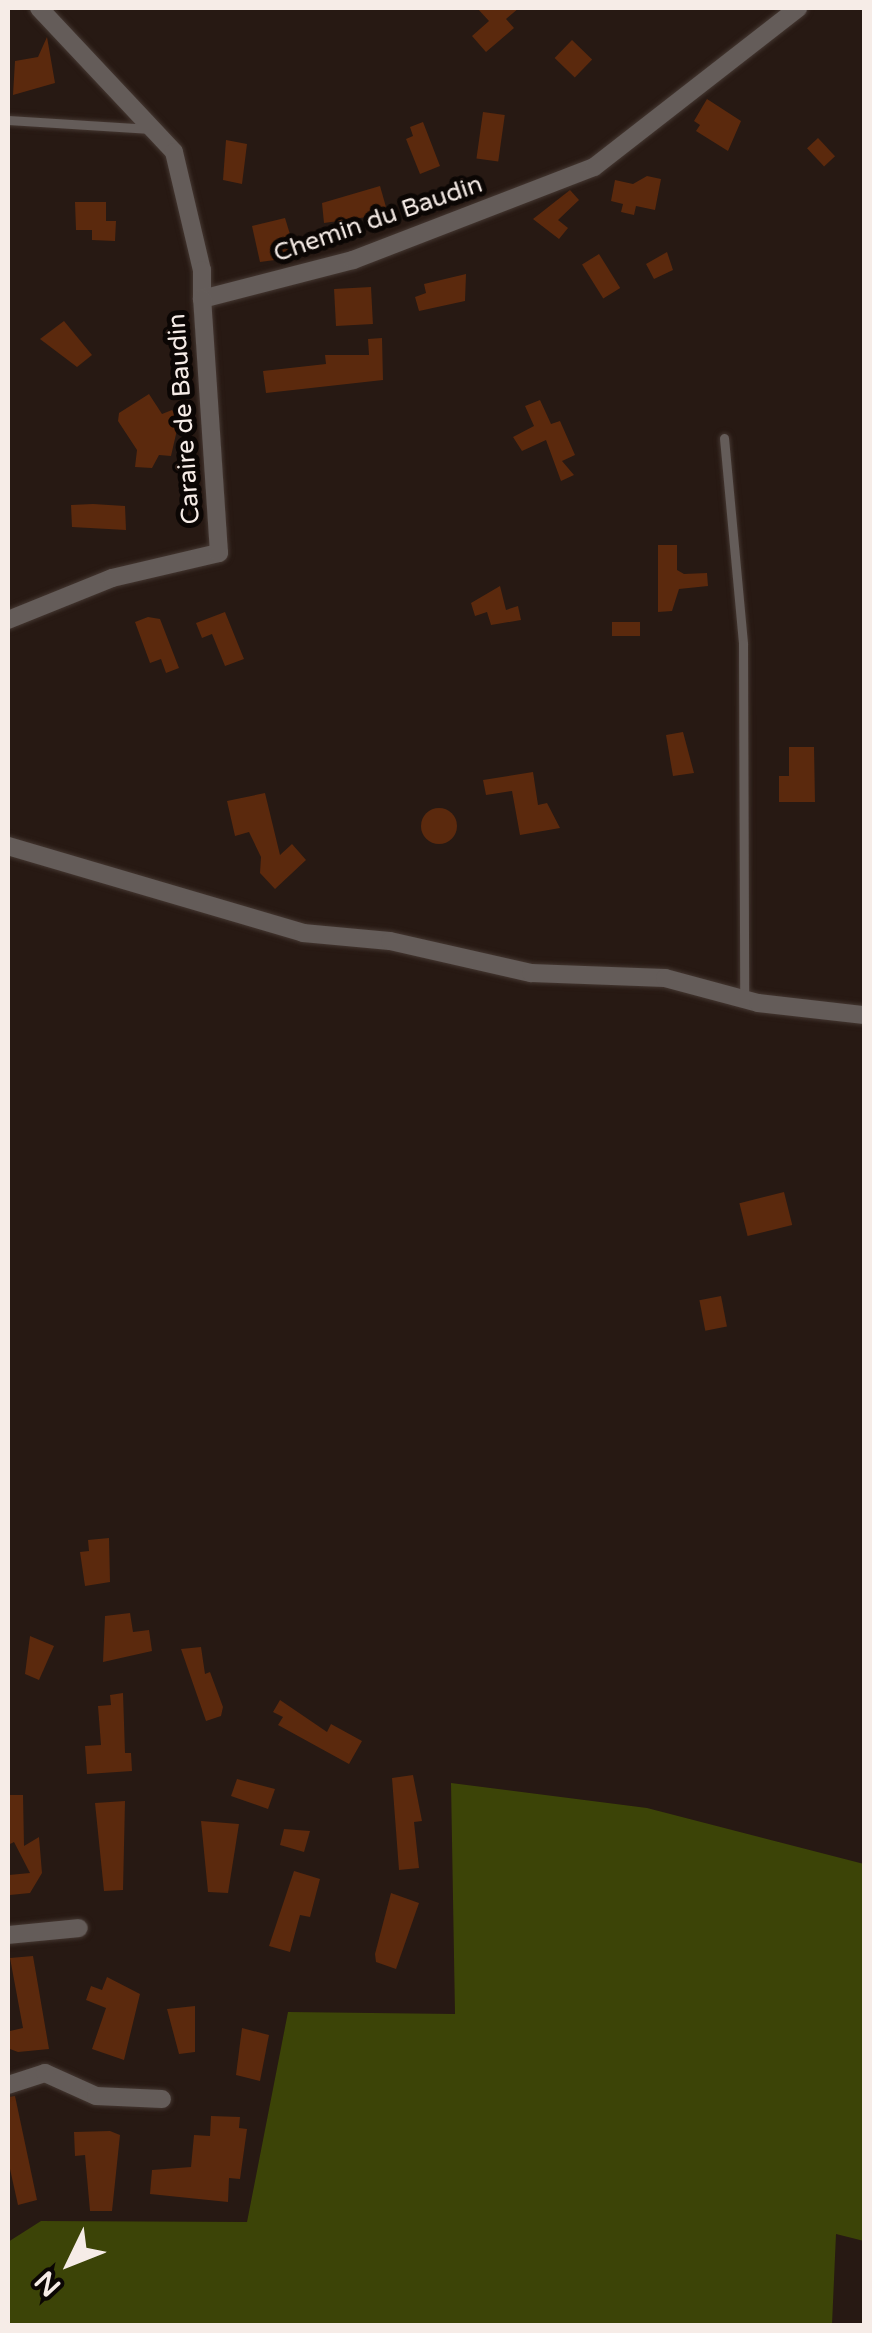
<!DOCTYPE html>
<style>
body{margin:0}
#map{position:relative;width:872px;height:2333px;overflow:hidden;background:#271913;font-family:"Varela Round",sans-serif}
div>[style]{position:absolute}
.green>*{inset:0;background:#3c4407}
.building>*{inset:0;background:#5b290d;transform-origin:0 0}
.round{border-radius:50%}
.roads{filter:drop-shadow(0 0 2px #443731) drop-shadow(0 0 2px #443731)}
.service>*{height:9px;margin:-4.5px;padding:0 4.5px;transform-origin:4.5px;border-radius:4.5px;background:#645c59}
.minor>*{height:18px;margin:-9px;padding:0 9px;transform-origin:9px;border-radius:9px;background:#645c59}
span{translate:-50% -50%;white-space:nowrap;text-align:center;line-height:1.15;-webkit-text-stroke:10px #0b0604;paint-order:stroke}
.street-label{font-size:25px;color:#f6ece7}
.frame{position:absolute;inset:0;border:10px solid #f6ece7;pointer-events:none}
.north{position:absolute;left:20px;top:2213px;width:100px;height:100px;-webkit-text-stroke:8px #0b0604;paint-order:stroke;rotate:227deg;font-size:28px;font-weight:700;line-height:40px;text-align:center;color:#f6ece7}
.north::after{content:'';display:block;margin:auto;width:35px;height:45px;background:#f6ece7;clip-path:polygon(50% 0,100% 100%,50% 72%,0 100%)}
</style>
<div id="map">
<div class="green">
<div style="clip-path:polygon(451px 1783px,647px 1808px,864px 1864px,864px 2241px,836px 2234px,832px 2325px,8px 2325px,8px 2242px,41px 2221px,247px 2222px,288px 2012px,455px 2014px)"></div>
</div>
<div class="building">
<div style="clip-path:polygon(477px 8px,519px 8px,506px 19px,514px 28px,486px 52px,472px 36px,489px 21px)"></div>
<div style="clip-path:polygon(47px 37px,55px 83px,13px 95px,15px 61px,38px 57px)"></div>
<div style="left:572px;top:40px;width:28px;height:25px;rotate:44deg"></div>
<div style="clip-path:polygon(707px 99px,741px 121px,728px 151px,696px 131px,700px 125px,694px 121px)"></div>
<div style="left:483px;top:112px;width:22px;height:47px;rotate:8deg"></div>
<div style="clip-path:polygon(423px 122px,440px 166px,420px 174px,406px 139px,413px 136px,410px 127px)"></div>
<div style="left:818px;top:138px;width:25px;height:15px;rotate:47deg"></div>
<div style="clip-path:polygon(226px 140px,247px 144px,242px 184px,223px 180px)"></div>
<div style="clip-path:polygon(647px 176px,661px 179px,655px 210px,636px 206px,634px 215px,621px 212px,623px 204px,611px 201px,615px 180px,633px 184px)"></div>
<div style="clip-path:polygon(380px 186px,388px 214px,324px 223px,322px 203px)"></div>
<div style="clip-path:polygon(570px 190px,579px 200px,558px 220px,568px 228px,559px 239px,533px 219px)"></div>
<div style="clip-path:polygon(75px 202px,106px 202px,106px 221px,116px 221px,115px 241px,92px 240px,92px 230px,76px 230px)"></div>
<div style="clip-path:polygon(285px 218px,297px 257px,260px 262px,252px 226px)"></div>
<div style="clip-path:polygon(667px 252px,673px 270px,654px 279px,646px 264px)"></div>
<div style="left:599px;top:254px;width:40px;height:20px;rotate:58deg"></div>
<div style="clip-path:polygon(466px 274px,465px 301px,419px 311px,415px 297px,426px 293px,424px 284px)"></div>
<div style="left:371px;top:287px;width:37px;height:37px;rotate:87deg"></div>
<div style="clip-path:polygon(64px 321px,92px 355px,77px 367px,40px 339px)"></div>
<div style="clip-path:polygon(382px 338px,383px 380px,266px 393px,263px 371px,326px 364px,325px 355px,369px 355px,368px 339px)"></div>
<div style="clip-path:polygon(149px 394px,162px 414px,172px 410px,179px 421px,171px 456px,159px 455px,152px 468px,135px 467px,137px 450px,118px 421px,119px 413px)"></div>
<div style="clip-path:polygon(540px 400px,551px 424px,560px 421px,575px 455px,562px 461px,574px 475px,561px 481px,546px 440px,522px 451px,513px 437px,534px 426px,525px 406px)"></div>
<div style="clip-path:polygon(93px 504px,125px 506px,126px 530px,72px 527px,71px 505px)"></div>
<div style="clip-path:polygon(658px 545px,677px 545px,677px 570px,684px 574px,707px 573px,708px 586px,679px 589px,672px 611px,658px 612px)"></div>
<div style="clip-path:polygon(500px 586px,506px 610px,518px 606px,521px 620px,491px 625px,487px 612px,475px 616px,471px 603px)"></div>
<div style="clip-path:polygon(225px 612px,244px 659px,225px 666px,212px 634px,202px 638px,196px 623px)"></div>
<div style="clip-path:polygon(148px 617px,160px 619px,179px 668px,166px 673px,161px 659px,150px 663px,135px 622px)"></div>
<div style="left:612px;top:622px;width:28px;height:14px"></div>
<div style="clip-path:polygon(683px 732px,694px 773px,673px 776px,666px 735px)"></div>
<div style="clip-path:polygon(789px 747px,814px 747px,815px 802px,779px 802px,779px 776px,789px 776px)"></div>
<div style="clip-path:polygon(533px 772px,538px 805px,547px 803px,560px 828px,520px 835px,512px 791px,486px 795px,483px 780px)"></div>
<div style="clip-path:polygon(265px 793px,280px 855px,292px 844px,306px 860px,275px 889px,260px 873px,261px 857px,249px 832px,235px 836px,227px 801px)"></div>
<div class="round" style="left:421px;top:808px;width:36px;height:36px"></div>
<div style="left:784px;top:1192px;width:34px;height:46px;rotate:76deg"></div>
<div style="left:721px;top:1296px;width:31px;height:22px;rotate:79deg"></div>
<div style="clip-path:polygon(109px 1538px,110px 1582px,85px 1586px,80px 1552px,89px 1551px,88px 1540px)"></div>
<div style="clip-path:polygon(130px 1613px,133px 1632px,149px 1630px,152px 1651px,103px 1662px,105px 1616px)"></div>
<div style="clip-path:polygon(30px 1636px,54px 1646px,39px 1680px,25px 1674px)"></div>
<div style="clip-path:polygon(201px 1647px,205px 1674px,210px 1672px,223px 1707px,221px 1716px,206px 1721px,181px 1649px)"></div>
<div style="clip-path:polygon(123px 1693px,125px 1753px,131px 1753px,132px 1771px,87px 1774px,85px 1746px,101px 1745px,98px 1706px,111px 1705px,110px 1695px)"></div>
<div style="clip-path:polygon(280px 1700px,327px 1732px,331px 1724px,362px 1741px,349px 1764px,278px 1725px,283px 1717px,273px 1712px)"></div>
<div style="clip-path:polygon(413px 1775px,422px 1821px,414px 1822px,419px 1868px,399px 1870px,392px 1778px)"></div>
<div style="clip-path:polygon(237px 1779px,275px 1789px,268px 1809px,231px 1796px)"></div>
<div style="clip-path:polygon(8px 1795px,23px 1795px,24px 1846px,39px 1837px,42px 1873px,30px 1893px,10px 1895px,9px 1875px,30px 1873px,14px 1842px,8px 1845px)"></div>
<div style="clip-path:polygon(125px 1801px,123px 1890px,104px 1891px,95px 1803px)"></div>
<div style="clip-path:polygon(201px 1821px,239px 1824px,228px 1893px,208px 1892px)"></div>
<div style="clip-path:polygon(284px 1829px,310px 1831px,304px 1852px,280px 1845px)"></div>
<div style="clip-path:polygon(294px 1871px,320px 1879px,310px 1917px,300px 1915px,290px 1952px,269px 1946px)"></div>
<div style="clip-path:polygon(391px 1893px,419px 1903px,396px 1969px,376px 1962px,375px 1954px)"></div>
<div style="clip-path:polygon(33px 1956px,49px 2049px,18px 2052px,10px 2049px,10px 2031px,23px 2028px,10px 1958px)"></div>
<div style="clip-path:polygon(107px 1977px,140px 1994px,124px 2060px,92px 2049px,106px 2008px,86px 2000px,91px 1986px,102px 1990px)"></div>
<div style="clip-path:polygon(195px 2006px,195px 2052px,179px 2054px,167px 2009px)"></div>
<div style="clip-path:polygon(242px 2028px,269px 2035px,260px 2081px,236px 2075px)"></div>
<div style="clip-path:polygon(15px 2096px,37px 2200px,18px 2205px,8px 2160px,8px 2097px)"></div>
<div style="clip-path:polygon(211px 2116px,240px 2117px,239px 2128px,247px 2129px,240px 2179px,229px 2178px,228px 2202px,150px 2194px,152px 2170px,191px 2167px,194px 2135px,210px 2136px)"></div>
<div style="clip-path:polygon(110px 2131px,120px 2135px,112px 2211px,90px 2211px,85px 2155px,75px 2156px,74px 2132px)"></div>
</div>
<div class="roads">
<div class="service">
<div style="left:8px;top:120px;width:143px;rotate:3.6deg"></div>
<div style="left:724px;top:438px;width:207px;rotate:84.7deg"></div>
<div style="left:743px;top:644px;width:355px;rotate:89.8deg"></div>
</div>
<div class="minor">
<div style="left:39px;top:8px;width:197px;rotate:46.8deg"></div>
<div style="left:174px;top:152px;width:121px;rotate:76.7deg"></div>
<div style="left:202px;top:270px;width:29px;rotate:90deg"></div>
<div style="left:202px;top:299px;width:156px;rotate:-14.5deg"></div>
<div style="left:353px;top:260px;width:258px;rotate:-21.1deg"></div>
<div style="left:594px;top:167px;width:259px;rotate:-37.9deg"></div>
<div style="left:8px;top:620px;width:112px;rotate:-22deg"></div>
<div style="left:112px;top:578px;width:110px;rotate:-13.2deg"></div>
<div style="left:219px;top:553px;width:255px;rotate:-93.8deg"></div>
<div style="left:8px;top:846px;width:308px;rotate:16.4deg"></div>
<div style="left:303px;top:933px;width:87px;rotate:5.3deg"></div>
<div style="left:390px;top:941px;width:145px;rotate:12.8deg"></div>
<div style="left:531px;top:973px;width:134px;rotate:2.1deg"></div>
<div style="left:665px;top:978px;width:96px;rotate:15deg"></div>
<div style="left:758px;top:1003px;width:107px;rotate:6.5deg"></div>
<div style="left:8px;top:1935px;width:71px;rotate:-5.6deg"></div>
<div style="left:8px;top:2085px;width:39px;rotate:-18deg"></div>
<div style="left:45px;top:2073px;width:56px;rotate:24.3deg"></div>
<div style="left:96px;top:2096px;width:66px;rotate:2.6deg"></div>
</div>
</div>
<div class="street-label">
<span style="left:378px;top:219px;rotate:-19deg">Chemin du Baudin</span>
<span style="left:184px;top:419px;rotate:-94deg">Caraire de Baudin</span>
</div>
<div class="frame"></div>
<div class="north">N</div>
</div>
